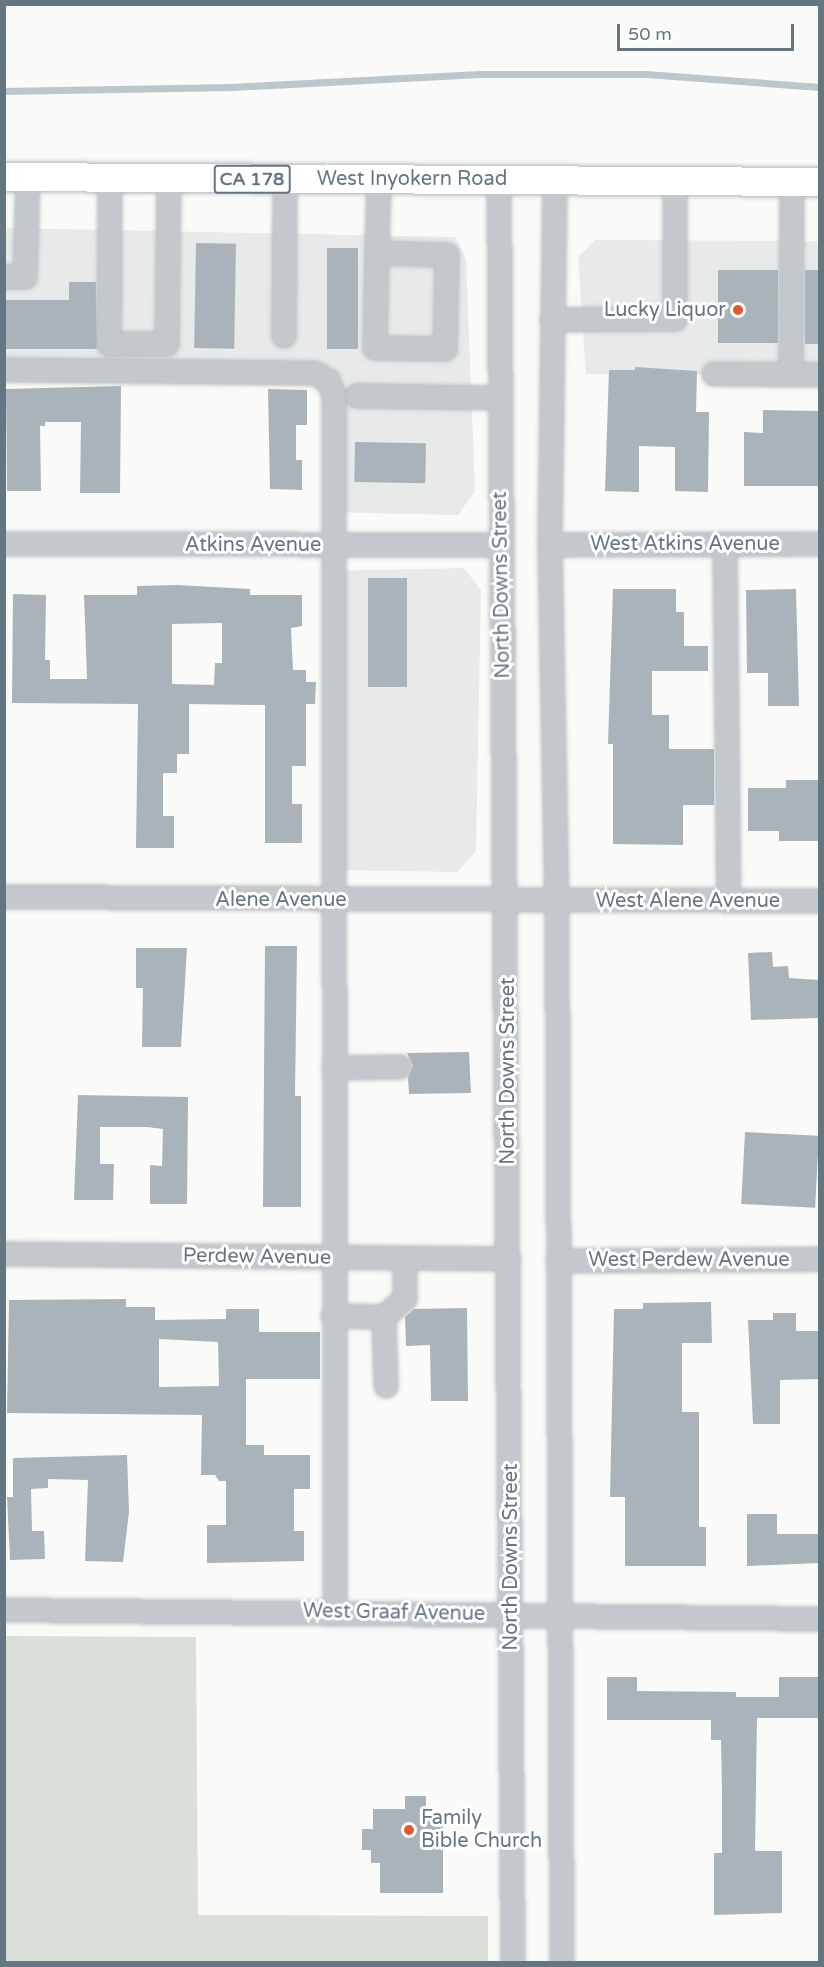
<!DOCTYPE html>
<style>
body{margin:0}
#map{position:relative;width:824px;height:1967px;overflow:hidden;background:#fafaf8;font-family:"Varela Round",sans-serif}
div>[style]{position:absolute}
.built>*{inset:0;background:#e8e9e9}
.green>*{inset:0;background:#dadfd7}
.stream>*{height:7px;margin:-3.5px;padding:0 3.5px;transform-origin:3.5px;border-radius:3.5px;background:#bbc7cb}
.building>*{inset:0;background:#aab3b9;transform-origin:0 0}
.roads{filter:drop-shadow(0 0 2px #b5babe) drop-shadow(0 0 2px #b5babe)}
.minor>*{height:22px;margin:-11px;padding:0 11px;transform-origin:11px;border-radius:11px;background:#c3c8cc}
.major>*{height:28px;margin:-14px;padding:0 14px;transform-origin:14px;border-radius:14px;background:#fff}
.dots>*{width:16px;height:16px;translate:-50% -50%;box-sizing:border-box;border:3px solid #fff;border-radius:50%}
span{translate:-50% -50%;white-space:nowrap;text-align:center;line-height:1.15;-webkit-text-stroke:6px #fff;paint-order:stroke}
.shield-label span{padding:2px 4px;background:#fff;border:2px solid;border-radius:4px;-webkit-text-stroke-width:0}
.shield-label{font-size:18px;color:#657683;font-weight:700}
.street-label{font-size:20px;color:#657683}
.poi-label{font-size:20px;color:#657683}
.right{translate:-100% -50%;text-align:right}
.left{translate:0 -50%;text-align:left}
.frame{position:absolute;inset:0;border:6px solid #657683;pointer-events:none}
.scale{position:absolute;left:617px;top:24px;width:177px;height:27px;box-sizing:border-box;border:3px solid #657683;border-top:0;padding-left:8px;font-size:18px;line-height:21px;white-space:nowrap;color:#657683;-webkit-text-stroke:4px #fff;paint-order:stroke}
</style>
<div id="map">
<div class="built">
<div style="clip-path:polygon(5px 228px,455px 237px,466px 259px,475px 491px,458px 515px,328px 512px,333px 367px,5px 363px)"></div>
<div style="clip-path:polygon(595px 240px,819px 241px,819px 375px,586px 374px,578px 258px)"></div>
<div style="clip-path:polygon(464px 568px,481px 590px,476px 851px,458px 872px,326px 870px,331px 571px)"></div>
</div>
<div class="green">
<div style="clip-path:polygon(5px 1636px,196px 1637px,198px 1915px,488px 1916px,488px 1962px,5px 1962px)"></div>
</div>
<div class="stream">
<div style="left:4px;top:91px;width:228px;rotate:-1deg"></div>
<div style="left:232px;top:87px;width:248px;rotate:-3deg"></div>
<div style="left:480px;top:74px;width:166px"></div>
<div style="left:646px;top:74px;width:174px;rotate:4.3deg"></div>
</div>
<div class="building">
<div style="left:196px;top:243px;width:40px;height:105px;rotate:1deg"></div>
<div style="left:327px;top:248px;width:31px;height:101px"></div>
<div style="left:718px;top:270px;width:60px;height:73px"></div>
<div style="left:805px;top:270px;width:14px;height:74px"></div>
<div style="clip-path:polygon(69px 282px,96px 282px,97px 349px,4px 349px,4px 300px,69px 300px)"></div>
<div style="clip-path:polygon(635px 367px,697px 371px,696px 412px,709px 412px,708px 492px,675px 491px,675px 447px,639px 446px,639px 492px,605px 491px,609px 370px,635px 370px)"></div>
<div style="clip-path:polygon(121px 386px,120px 493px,80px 493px,81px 422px,45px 422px,45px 426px,40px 426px,41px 491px,7px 491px,6px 389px)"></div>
<div style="clip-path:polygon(268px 389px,307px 390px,307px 425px,296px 425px,296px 460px,302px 460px,302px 490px,270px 489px)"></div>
<div style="clip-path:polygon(763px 410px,819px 411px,819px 486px,744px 486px,744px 432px,763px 433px)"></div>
<div style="left:355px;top:442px;width:71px;height:40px;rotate:1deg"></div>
<div style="left:368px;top:578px;width:39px;height:109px"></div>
<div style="clip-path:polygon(evenodd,177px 585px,250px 589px,250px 595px,302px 595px,302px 626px,291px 628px,293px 670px,306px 670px,306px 682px,316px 682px,315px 704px,306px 704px,306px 766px,292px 766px,292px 804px,302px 804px,302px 843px,265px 843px,265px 705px,189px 704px,189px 754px,177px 754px,177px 773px,163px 773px,163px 816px,174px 816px,174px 848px,136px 848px,138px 704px,12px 703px,13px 594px,46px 595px,45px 660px,50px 660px,50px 679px,87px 679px,84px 595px,137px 595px,137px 586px,177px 585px,222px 623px,222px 663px,215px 663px,214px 685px,172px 684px,172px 624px,222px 623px)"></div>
<div style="clip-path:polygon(613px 589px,676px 589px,676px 612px,684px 612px,684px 646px,708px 646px,708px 671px,652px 671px,652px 715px,669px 715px,669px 749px,714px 749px,714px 805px,683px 805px,683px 845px,613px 844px,613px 744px,608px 744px)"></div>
<div style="clip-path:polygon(796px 589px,799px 706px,768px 706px,768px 673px,747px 673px,746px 590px)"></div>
<div style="clip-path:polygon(786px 780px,819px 780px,819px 841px,779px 841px,779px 831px,748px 831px,748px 788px,786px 788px)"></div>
<div style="clip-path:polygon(265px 946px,297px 946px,295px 1096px,301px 1096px,301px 1207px,263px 1207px)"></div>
<div style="clip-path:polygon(136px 948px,187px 948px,181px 1047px,142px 1047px,143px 988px,136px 988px)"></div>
<div style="clip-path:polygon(772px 952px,773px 967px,788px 966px,789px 978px,819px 980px,819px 1018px,751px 1020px,748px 953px)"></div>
<div style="clip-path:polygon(469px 1052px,471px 1093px,409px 1094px,408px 1077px,413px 1066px,407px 1053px)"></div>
<div style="clip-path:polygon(78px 1095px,188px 1097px,187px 1204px,150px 1204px,150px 1165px,162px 1166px,163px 1129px,147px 1127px,100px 1127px,100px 1164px,114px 1164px,113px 1200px,74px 1200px)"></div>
<div style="left:745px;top:1132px;width:74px;height:72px;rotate:3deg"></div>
<div style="clip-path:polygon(evenodd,126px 1299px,126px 1307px,155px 1307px,155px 1320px,226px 1319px,226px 1309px,259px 1309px,259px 1332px,320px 1332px,320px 1379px,246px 1379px,246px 1445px,264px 1445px,264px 1455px,310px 1455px,310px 1489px,294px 1489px,294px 1531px,304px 1531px,304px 1561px,207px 1563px,207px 1525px,226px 1525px,226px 1481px,219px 1481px,215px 1475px,201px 1475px,202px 1415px,7px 1413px,9px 1300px,126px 1299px,159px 1339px,218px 1342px,219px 1386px,159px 1387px,159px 1339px)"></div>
<div style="clip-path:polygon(711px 1302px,712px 1343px,682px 1343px,682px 1412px,699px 1412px,699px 1527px,706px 1527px,706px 1566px,625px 1566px,625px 1497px,610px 1497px,614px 1309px,643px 1309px,643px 1303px)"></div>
<div style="clip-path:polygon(467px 1308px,468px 1401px,431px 1401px,430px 1345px,406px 1346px,405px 1317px,414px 1309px)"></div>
<div style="clip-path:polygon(773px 1313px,796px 1313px,796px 1331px,819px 1331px,819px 1379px,780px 1380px,780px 1424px,753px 1424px,748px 1320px,773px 1320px)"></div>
<div style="clip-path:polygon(127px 1455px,129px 1512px,123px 1562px,85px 1561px,88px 1480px,48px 1479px,48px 1488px,31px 1489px,32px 1531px,44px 1531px,45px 1559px,10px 1560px,7px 1497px,13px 1497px,13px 1458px)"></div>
<div style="clip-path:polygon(747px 1514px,777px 1514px,777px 1534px,819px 1534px,819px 1563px,747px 1566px)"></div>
<div style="clip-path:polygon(607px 1677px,637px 1677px,637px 1691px,736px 1692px,736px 1697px,779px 1697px,779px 1677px,819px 1677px,819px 1718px,757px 1718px,755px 1851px,782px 1851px,782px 1913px,714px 1915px,714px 1853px,722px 1853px,722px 1791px,721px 1740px,711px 1740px,711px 1720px,607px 1720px)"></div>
<div style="clip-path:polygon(405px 1796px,426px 1796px,426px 1811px,443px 1811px,443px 1893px,380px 1893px,380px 1863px,371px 1863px,371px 1850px,362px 1850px,362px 1829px,373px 1829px,373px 1809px,405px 1809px)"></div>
</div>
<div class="roads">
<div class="minor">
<div style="left:110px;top:178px;width:166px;rotate:90.3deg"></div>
<div style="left:109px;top:344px;width:58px"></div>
<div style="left:167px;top:344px;width:166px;rotate:-89.3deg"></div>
<div style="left:499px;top:180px;width:1782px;rotate:89.55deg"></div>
<div style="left:555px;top:181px;width:364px;rotate:90.8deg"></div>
<div style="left:550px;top:545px;width:356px;rotate:88.9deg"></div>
<div style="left:557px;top:901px;width:1061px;rotate:89.73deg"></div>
<div style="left:377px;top:253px;width:70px;rotate:1.6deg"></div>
<div style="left:447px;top:255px;width:94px;rotate:91.2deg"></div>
<div style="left:445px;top:349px;width:70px;rotate:-179.2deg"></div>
<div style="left:375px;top:348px;width:95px;rotate:-88.8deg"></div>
<div style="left:377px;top:253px;width:74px;rotate:-88.5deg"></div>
<div style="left:4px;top:277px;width:21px"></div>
<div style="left:25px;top:277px;width:99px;rotate:-88.3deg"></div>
<div style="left:552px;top:320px;width:123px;rotate:-0.5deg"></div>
<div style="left:675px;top:319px;width:137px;rotate:-90deg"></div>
<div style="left:284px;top:336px;width:157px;rotate:-89.6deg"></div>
<div style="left:4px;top:370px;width:310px;rotate:0.6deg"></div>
<div style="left:314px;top:373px;width:16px;rotate:27deg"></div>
<div style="left:328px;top:380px;width:17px;rotate:69deg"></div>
<div style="left:334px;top:396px;width:1216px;rotate:89.95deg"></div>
<div style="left:714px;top:374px;width:106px;rotate:0.5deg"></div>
<div style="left:791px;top:375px;width:193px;rotate:-89.7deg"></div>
<div style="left:357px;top:396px;width:143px;rotate:0.8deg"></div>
<div style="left:4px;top:544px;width:497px;rotate:0.1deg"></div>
<div style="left:725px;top:544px;width:357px;rotate:89.4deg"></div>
<div style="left:550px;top:545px;width:270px;rotate:-0.2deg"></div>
<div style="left:4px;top:897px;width:816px;rotate:0.28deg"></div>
<div style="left:334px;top:1068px;width:66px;rotate:-0.9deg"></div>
<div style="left:4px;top:1254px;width:505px;rotate:0.57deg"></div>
<div style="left:558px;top:1261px;width:262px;rotate:-0.4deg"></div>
<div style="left:333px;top:1316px;width:51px;rotate:1.1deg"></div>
<div style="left:384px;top:1317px;width:69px;rotate:88.3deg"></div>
<div style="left:384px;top:1317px;width:28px;rotate:-41deg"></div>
<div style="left:405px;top:1299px;width:41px;rotate:-90deg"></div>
<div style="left:4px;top:1610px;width:816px;rotate:0.63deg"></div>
</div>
<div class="major">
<div style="left:4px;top:177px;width:816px;rotate:0.35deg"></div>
</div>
</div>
<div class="dots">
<div style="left:738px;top:310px;background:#e4572e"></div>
<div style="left:409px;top:1830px;background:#e4572e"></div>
</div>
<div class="shield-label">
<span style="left:252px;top:179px">CA 178</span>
</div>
<div class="street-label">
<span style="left:412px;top:179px">West Inyokern Road</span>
<span style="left:685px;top:544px">West Atkins Avenue</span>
<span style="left:253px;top:545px">Atkins Avenue</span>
<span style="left:502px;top:585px;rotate:-91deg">North Downs Street</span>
<span style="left:281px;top:900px">Alene Avenue</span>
<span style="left:688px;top:901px">West Alene Avenue</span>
<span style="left:508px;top:1071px;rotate:-90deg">North Downs Street</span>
<span style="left:257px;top:1257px;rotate:1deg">Perdew Avenue</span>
<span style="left:689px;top:1260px">West Perdew Avenue</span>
<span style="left:511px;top:1557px;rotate:-90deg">North Downs Street</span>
<span style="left:394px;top:1613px;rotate:1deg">West Graaf Avenue</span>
</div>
<div class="poi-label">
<span class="right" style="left:726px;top:310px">Lucky Liquor</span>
<span class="left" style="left:421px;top:1830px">Family<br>Bible Church</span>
</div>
<div class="frame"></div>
<div class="scale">50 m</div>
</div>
